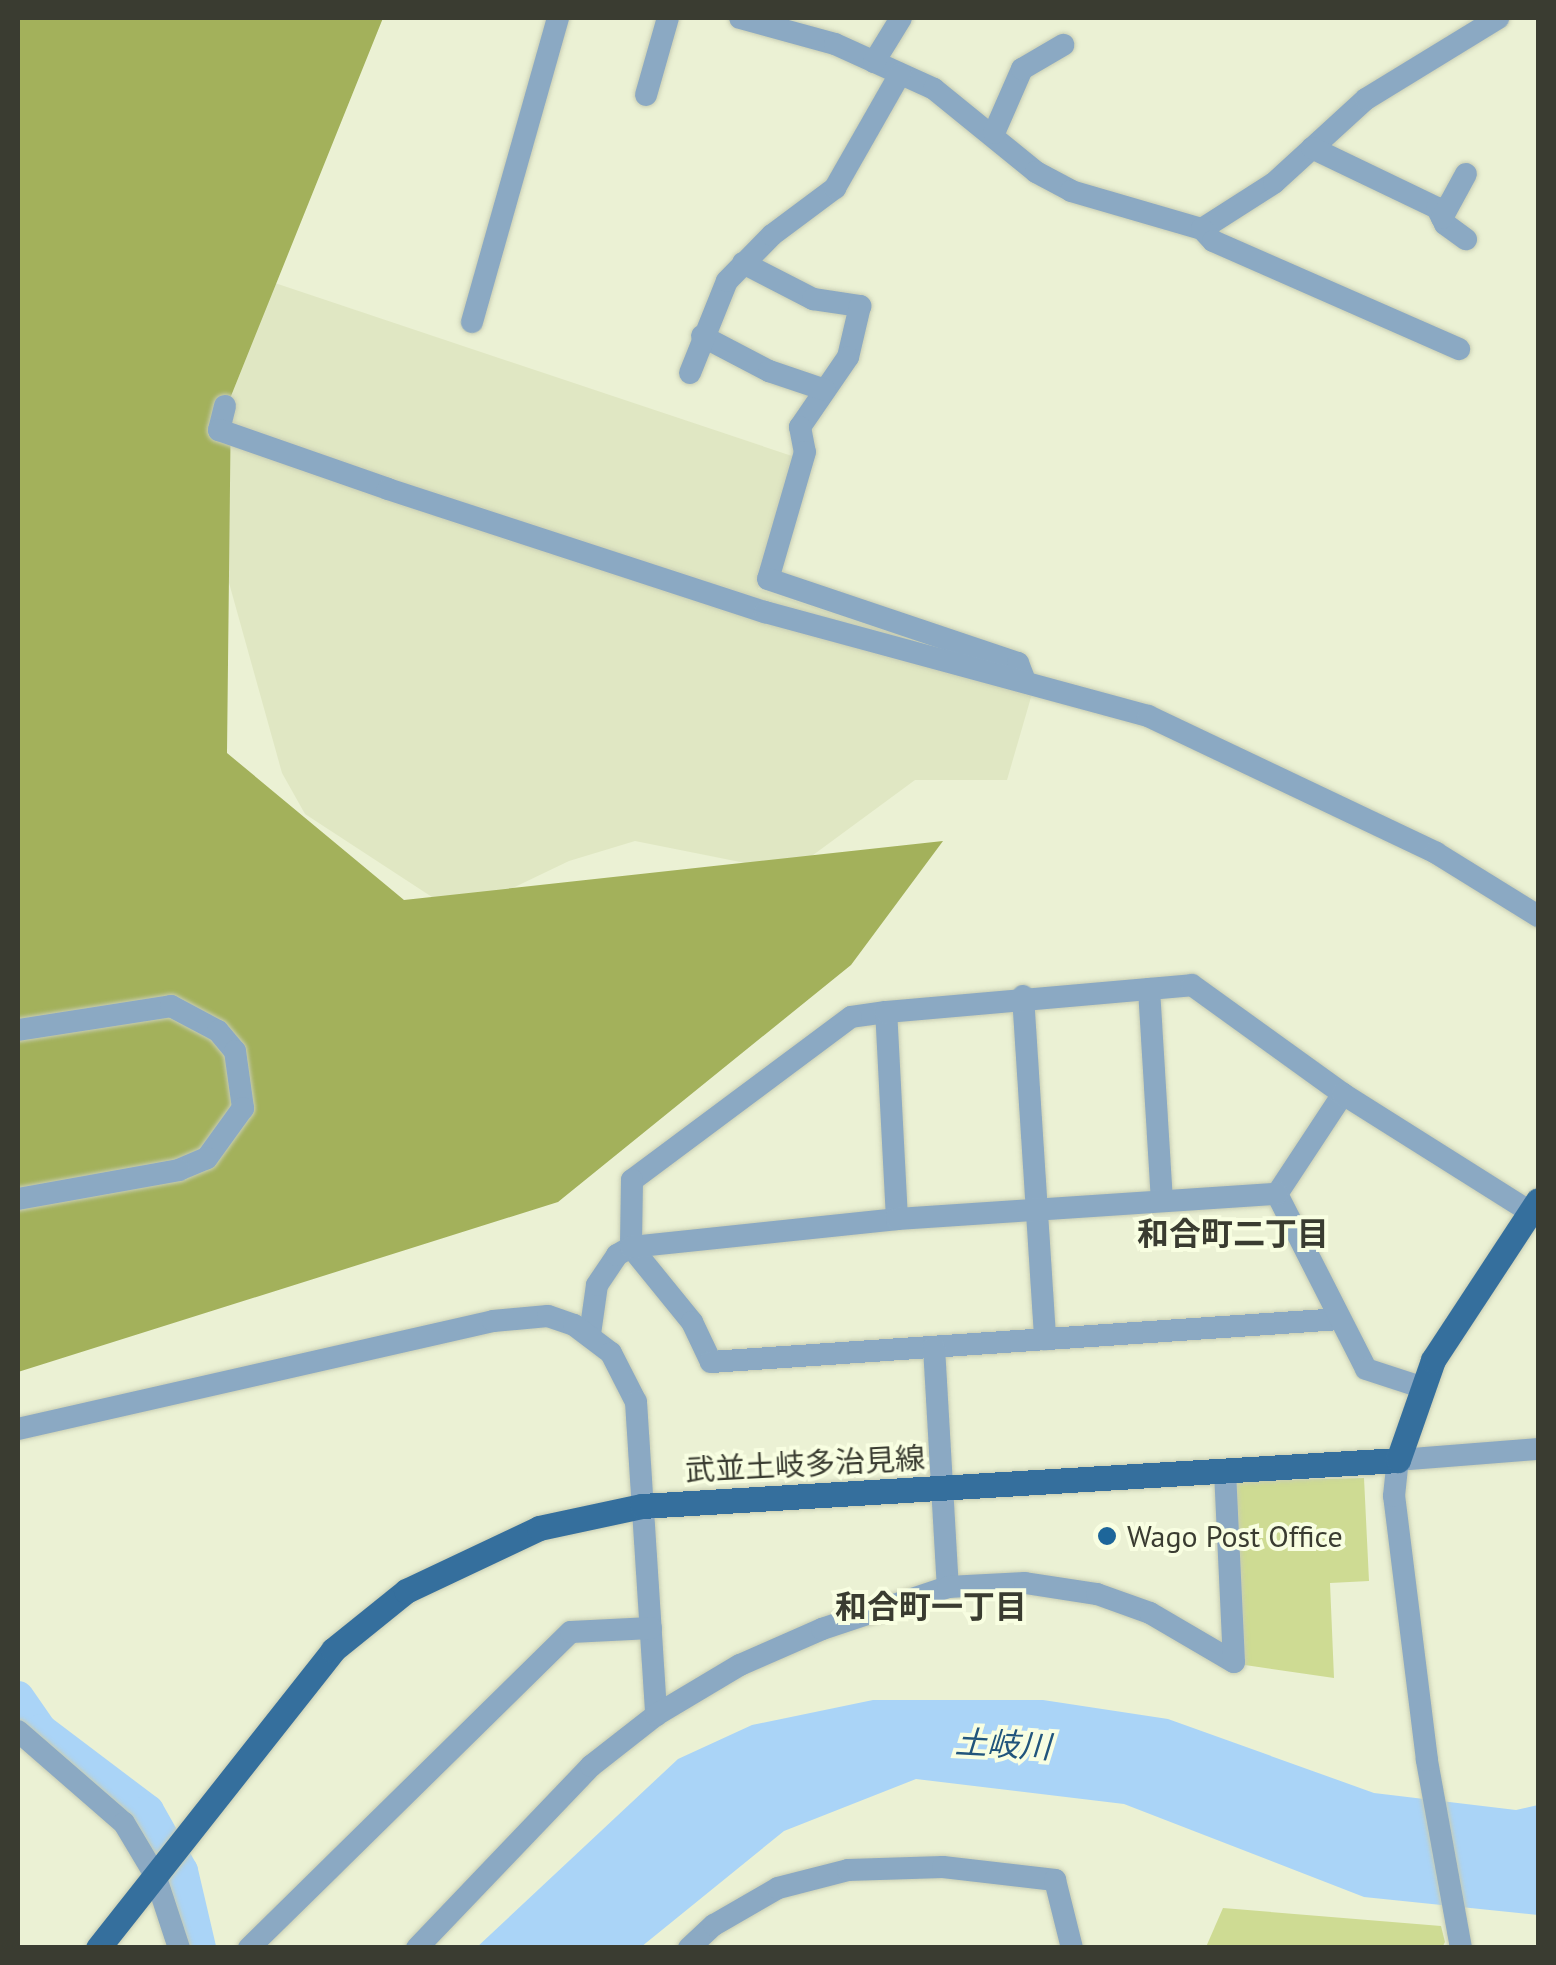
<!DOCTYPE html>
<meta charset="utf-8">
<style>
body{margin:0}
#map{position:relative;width:1556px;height:1965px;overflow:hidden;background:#ebf1d4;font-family:"PT Sans","Noto Sans JP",sans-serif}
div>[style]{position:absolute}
.built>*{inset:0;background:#e0e7c3}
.green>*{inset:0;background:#cedb93}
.forest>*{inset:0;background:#a3b15b}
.water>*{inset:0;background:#aad4f7}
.river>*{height:32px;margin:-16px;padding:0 16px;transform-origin:16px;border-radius:16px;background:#aad4f7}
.roads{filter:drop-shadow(0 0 2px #c8cdb3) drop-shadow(0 0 2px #c8cdb3)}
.minor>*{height:22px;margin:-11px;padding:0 11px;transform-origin:11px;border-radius:11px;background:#8ba9c3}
.major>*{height:25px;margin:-12.5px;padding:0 12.5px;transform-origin:12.5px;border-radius:12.5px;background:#356f9d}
.dots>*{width:28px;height:28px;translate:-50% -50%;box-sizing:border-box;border:5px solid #f8fee1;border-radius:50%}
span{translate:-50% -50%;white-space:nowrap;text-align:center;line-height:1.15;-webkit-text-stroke:8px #f8fee1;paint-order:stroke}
.street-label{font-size:30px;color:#3a3c31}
.poi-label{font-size:30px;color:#3a3c31}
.left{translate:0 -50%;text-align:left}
.neighbourhood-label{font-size:32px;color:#3a3c31;font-weight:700}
.water-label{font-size:32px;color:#21557c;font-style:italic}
.frame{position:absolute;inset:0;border:20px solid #3a3c31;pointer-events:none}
</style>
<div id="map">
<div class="built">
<div style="clip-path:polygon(257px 277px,798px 458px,758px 589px,1036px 680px,1007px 780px,915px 780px,790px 872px,635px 841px,569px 861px,458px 914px,305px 814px,282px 773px,192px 450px)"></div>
</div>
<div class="green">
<div style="clip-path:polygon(1364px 1478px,1369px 1581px,1330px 1583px,1334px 1678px,1245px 1665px,1233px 1481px)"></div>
<div style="clip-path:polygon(1223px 1908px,1441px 1926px,1445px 1942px,1442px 1948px,1206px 1947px)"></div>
</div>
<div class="forest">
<div style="clip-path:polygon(18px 18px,383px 18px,231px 396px,227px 753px,404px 900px,943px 841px,851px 965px,558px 1202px,18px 1372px)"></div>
</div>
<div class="water">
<div style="clip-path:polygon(873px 1700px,1043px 1700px,1168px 1719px,1374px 1793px,1516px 1810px,1538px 1805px,1538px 1915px,1364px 1897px,1124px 1804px,916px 1779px,784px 1831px,641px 1947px,476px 1948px,678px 1759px,752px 1725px)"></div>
</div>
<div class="river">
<div style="left:18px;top:1697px;width:40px;rotate:55.1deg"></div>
<div style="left:41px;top:1730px;width:134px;rotate:37.1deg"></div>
<div style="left:148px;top:1811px;width:69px;rotate:60.5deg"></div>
<div style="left:182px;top:1871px;width:79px;rotate:76.8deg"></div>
</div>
<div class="roads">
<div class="minor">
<div style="left:740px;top:18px;width:98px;rotate:15.3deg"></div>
<div style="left:835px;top:44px;width:109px;rotate:24.4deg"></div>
<div style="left:934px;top:89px;width:132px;rotate:39.1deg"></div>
<div style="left:1036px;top:172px;width:40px;rotate:28deg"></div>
<div style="left:1071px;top:191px;width:136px;rotate:16.2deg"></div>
<div style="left:1202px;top:229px;width:85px;rotate:-32.6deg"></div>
<div style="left:1274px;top:183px;width:125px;rotate:-42.4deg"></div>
<div style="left:1366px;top:99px;width:155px;rotate:-31.5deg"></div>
<div style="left:874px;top:62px;width:52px;rotate:-58.5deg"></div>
<div style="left:646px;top:95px;width:80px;rotate:-74.1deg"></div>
<div style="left:994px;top:133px;width:70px;rotate:-66.4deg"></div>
<div style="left:1022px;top:69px;width:48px;rotate:-30.3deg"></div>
<div style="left:1312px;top:148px;width:139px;rotate:25.6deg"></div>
<div style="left:1437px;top:208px;width:18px;rotate:63deg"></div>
<div style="left:1445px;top:224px;width:26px;rotate:36deg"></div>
<div style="left:1442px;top:218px;width:50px;rotate:-61.4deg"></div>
<div style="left:1202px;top:229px;width:16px;rotate:47deg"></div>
<div style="left:1213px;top:241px;width:269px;rotate:23.7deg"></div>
<div style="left:743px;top:263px;width:79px;rotate:27.2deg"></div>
<div style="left:813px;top:299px;width:48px;rotate:8.5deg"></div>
<div style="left:860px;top:306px;width:52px;rotate:103.2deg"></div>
<div style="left:848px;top:357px;width:85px;rotate:124.4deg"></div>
<div style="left:800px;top:427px;width:25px;rotate:79deg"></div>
<div style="left:805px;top:452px;width:132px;rotate:106.2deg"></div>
<div style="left:768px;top:579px;width:264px;rotate:18.6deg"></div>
<div style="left:1018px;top:663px;width:19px;rotate:69deg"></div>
<div style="left:472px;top:322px;width:316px;rotate:-74.2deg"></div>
<div style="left:702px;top:336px;width:76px;rotate:27.6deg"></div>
<div style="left:769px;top:371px;width:59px;rotate:18.7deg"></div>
<div style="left:690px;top:373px;width:99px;rotate:-68.1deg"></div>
<div style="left:727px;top:281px;width:64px;rotate:-45.6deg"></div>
<div style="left:772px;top:235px;width:79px;rotate:-36.7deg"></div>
<div style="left:835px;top:188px;width:131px;rotate:-60.3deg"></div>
<div style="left:225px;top:406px;width:25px;rotate:104deg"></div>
<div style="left:219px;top:430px;width:179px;rotate:19.2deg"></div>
<div style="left:388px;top:489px;width:397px;rotate:18.1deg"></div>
<div style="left:765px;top:612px;width:397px;rotate:15.2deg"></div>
<div style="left:1148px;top:716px;width:319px;rotate:25.4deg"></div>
<div style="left:1436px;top:853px;width:120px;rotate:31.7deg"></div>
<div style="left:1149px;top:989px;width:212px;rotate:86.5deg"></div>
<div style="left:1023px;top:996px;width:344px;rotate:86.3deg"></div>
<div style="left:886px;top:1012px;width:35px;rotate:172deg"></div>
<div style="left:851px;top:1017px;width:273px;rotate:143.3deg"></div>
<div style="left:632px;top:1180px;width:67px;rotate:90.9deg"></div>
<div style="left:631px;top:1247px;width:97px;rotate:50.9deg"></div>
<div style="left:692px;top:1322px;width:44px;rotate:64.6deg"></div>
<div style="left:711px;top:1362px;width:630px;rotate:-3.91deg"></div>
<div style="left:18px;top:1030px;width:155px;rotate:-8.9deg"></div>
<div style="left:171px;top:1006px;width:53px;rotate:28deg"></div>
<div style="left:218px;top:1031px;width:26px;rotate:50deg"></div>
<div style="left:235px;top:1051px;width:58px;rotate:82deg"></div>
<div style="left:243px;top:1108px;width:62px;rotate:125.8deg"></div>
<div style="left:207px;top:1158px;width:30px;rotate:157deg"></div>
<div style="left:179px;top:1170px;width:164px;rotate:169.8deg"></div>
<div style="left:1277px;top:1194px;width:196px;rotate:63deg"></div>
<div style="left:1366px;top:1369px;width:61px;rotate:18.1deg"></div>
<div style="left:1277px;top:1194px;width:120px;rotate:-56.6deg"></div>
<div style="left:897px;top:1219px;width:207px;rotate:-93deg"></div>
<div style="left:886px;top:1012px;width:307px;rotate:-5deg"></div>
<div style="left:1192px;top:985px;width:186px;rotate:35.8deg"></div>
<div style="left:1343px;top:1094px;width:231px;rotate:32.2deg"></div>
<div style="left:590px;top:1334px;width:49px;rotate:-81.9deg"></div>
<div style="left:597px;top:1285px;width:36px;rotate:-56deg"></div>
<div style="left:617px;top:1255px;width:16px;rotate:-30deg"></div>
<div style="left:631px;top:1247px;width:267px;rotate:-6deg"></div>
<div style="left:897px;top:1219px;width:381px;rotate:-3.8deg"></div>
<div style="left:934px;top:1347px;width:240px;rotate:86.7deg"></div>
<div style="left:18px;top:1429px;width:487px;rotate:-12.8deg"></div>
<div style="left:493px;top:1321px;width:55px;rotate:-5.2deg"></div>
<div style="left:548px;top:1316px;width:28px;rotate:19deg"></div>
<div style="left:574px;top:1325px;width:46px;rotate:37.1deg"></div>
<div style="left:611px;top:1353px;width:55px;rotate:63deg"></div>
<div style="left:636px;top:1402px;width:314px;rotate:86.3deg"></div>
<div style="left:18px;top:1731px;width:140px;rotate:41deg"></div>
<div style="left:124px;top:1823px;width:61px;rotate:59.2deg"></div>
<div style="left:155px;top:1875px;width:77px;rotate:71.8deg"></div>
<div style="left:249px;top:1948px;width:451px;rotate:-44.5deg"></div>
<div style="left:571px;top:1632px;width:80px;rotate:-2.9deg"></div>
<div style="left:417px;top:1948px;width:252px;rotate:-46.3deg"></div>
<div style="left:591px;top:1766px;width:83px;rotate:-38.1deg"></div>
<div style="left:656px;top:1715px;width:98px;rotate:-30.8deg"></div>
<div style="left:740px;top:1665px;width:90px;rotate:-23.7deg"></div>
<div style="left:822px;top:1629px;width:133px;rotate:-18.4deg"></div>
<div style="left:948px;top:1587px;width:77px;rotate:-3deg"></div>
<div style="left:1025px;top:1583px;width:73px;rotate:8.7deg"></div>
<div style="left:1097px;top:1594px;width:56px;rotate:19.7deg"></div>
<div style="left:1150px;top:1613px;width:97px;rotate:30.3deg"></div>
<div style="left:1234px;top:1662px;width:192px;rotate:-92.7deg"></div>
<div style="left:689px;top:1948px;width:34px;rotate:-43deg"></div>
<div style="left:714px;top:1925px;width:74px;rotate:-30deg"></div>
<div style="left:778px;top:1888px;width:72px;rotate:-14.4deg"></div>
<div style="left:848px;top:1870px;width:95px;rotate:-1.8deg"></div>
<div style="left:943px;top:1867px;width:113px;rotate:6.6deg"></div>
<div style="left:1055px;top:1880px;width:70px;rotate:76deg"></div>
<div style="left:1461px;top:1948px;width:191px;rotate:-100.3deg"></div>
<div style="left:1427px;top:1760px;width:266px;rotate:-97.1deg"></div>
<div style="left:1394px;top:1496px;width:36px;rotate:-84deg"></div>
<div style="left:1398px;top:1460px;width:140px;rotate:-4.5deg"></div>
</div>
<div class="major">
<div style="left:98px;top:1948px;width:380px;rotate:-51.7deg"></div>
<div style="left:333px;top:1650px;width:94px;rotate:-38.9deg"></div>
<div style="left:406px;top:1591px;width:147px;rotate:-25.3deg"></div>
<div style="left:539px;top:1528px;width:105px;rotate:-12.1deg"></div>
<div style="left:642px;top:1506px;width:757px;rotate:-3.48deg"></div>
<div style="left:1398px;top:1460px;width:106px;rotate:-70.7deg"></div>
<div style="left:1433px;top:1360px;width:191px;rotate:-56.7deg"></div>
</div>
</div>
<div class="dots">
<div style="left:1107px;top:1536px;background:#1d669a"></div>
</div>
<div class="street-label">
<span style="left:805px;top:1464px;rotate:-3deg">武並土岐多治見線</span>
</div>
<div class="poi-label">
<span class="left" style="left:1127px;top:1536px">Wago Post Office</span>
</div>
<div class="neighbourhood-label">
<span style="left:1233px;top:1233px">和合町二丁目</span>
<span style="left:931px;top:1606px">和合町一丁目</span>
</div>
<div class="water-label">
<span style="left:1003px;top:1744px;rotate:3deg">土岐川</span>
</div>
<div class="frame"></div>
</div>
